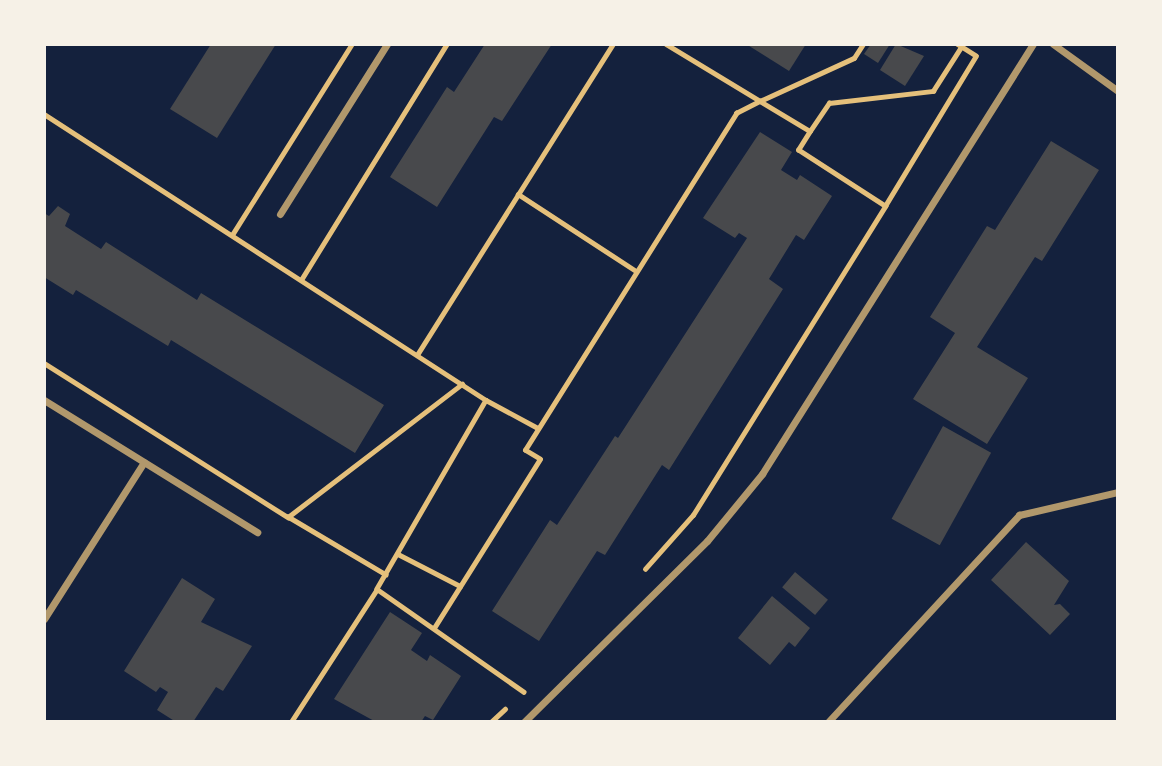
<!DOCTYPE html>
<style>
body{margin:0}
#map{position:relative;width:1162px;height:766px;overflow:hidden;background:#14213d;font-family:Poppins,sans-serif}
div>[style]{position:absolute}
.building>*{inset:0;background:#48494c;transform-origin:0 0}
.path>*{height:4.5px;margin:-2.25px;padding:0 2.25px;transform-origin:2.25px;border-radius:2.25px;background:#e5c07b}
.minor>*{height:7px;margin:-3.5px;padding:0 3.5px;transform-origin:3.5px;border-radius:3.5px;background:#b1986c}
span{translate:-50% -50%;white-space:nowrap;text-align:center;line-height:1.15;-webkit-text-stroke:5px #f6f1e7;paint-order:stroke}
.frame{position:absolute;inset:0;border:46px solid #f6f1e7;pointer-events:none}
</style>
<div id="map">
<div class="building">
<div style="clip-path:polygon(211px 44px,276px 44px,217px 138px,170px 109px)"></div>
<div style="clip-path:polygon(485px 44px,552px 44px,502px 121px,494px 117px,437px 207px,390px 177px,447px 87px,454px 92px)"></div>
<div style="clip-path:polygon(746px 44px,806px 44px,789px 71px)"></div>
<div style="clip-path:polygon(871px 44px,890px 44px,878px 63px,864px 54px)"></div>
<div style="clip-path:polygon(896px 44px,924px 56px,905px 86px,880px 70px)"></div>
<div style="clip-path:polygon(760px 132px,792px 152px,781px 170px,797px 180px,800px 175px,832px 196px,804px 240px,796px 235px,769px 279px,783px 289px,669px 470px,662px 465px,605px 555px,597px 551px,539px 641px,492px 611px,550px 520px,557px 525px,615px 436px,618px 438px,747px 238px,739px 233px,735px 238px,703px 218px)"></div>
<div style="clip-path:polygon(1051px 141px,1099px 170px,1042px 261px,1035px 257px,977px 347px,1028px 378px,987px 444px,913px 399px,955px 333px,930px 317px,987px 226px,995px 230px)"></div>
<div style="clip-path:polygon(58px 206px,70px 214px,65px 226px,101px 249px,106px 242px,197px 300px,201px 293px,384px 405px,355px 453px,171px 340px,168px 346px,76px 290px,73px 295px,44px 277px,44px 213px,49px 216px)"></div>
<div style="left:943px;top:426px;width:55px;height:106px;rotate:29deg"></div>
<div style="clip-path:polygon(1026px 542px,1069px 581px,1054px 605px,1060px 604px,1070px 614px,1050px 635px,991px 580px)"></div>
<div style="left:795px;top:572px;width:43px;height:20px;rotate:40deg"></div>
<div style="clip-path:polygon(182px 578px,215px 599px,201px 622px,252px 646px,223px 691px,216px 687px,193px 722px,176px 722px,157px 710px,168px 692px,160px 687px,156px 692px,124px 671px)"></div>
<div style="clip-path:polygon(772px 596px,810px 628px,795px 647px,789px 642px,770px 665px,738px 638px)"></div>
<div style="clip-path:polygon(390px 612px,422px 633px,411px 650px,427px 661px,430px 655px,461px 676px,433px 720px,425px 716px,421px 722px,376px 722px,334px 699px)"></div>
</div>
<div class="path">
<div style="left:666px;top:44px;width:110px;rotate:31.2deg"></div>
<div style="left:760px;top:101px;width:103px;rotate:-24.6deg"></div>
<div style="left:854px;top:58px;width:17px;rotate:-57deg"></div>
<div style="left:44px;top:114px;width:526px;rotate:32.91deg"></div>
<div style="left:486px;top:400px;width:218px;rotate:120deg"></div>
<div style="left:518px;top:194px;width:141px;rotate:33.1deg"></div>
<div style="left:885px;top:206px;width:175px;rotate:-58.8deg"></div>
<div style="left:976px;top:56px;width:22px;rotate:-148deg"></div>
<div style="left:232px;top:235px;width:226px;rotate:-57.9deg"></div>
<div style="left:301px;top:280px;width:278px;rotate:-58.3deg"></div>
<div style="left:417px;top:355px;width:368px;rotate:-57.8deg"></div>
<div style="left:44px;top:363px;width:289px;rotate:32.3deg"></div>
<div style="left:486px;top:400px;width:59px;rotate:28.3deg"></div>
<div style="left:398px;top:554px;width:70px;rotate:27.3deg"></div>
<div style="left:645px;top:569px;width:72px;rotate:-48.4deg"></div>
<div style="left:693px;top:515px;width:364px;rotate:-58.1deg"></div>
<div style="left:885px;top:206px;width:103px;rotate:-147.2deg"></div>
<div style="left:798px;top:150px;width:22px;rotate:-58deg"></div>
<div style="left:386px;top:575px;width:114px;rotate:-149.4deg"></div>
<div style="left:288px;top:517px;width:219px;rotate:-37.4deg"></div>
<div style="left:434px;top:628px;width:199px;rotate:-57.9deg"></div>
<div style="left:540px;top:459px;width:17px;rotate:-149deg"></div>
<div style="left:525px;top:450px;width:398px;rotate:-57.9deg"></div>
<div style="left:736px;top:113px;width:27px;rotate:-27deg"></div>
<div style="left:760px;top:101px;width:58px;rotate:31deg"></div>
<div style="left:810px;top:131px;width:34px;rotate:-56deg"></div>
<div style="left:829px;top:103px;width:105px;rotate:-6.6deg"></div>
<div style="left:933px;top:91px;width:52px;rotate:-57.5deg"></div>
<div style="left:291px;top:722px;width:158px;rotate:-57.1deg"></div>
<div style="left:377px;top:589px;width:179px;rotate:35deg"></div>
<div style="left:491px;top:722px;width:19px;rotate:-43deg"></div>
</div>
<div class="minor">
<div style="left:1053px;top:44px;width:80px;rotate:35.9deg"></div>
<div style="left:280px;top:214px;width:201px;rotate:-57.8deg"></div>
<div style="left:44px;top:400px;width:251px;rotate:31.8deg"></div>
<div style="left:44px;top:619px;width:186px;rotate:-57.5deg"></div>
<div style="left:524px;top:722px;width:257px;rotate:-44.7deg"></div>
<div style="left:707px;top:541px;width:87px;rotate:-50.6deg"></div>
<div style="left:762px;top:474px;width:508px;rotate:-57.78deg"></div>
<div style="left:828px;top:722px;width:282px;rotate:-47.3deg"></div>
<div style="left:1019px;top:515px;width:102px;rotate:-13.1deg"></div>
</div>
<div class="frame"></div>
</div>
